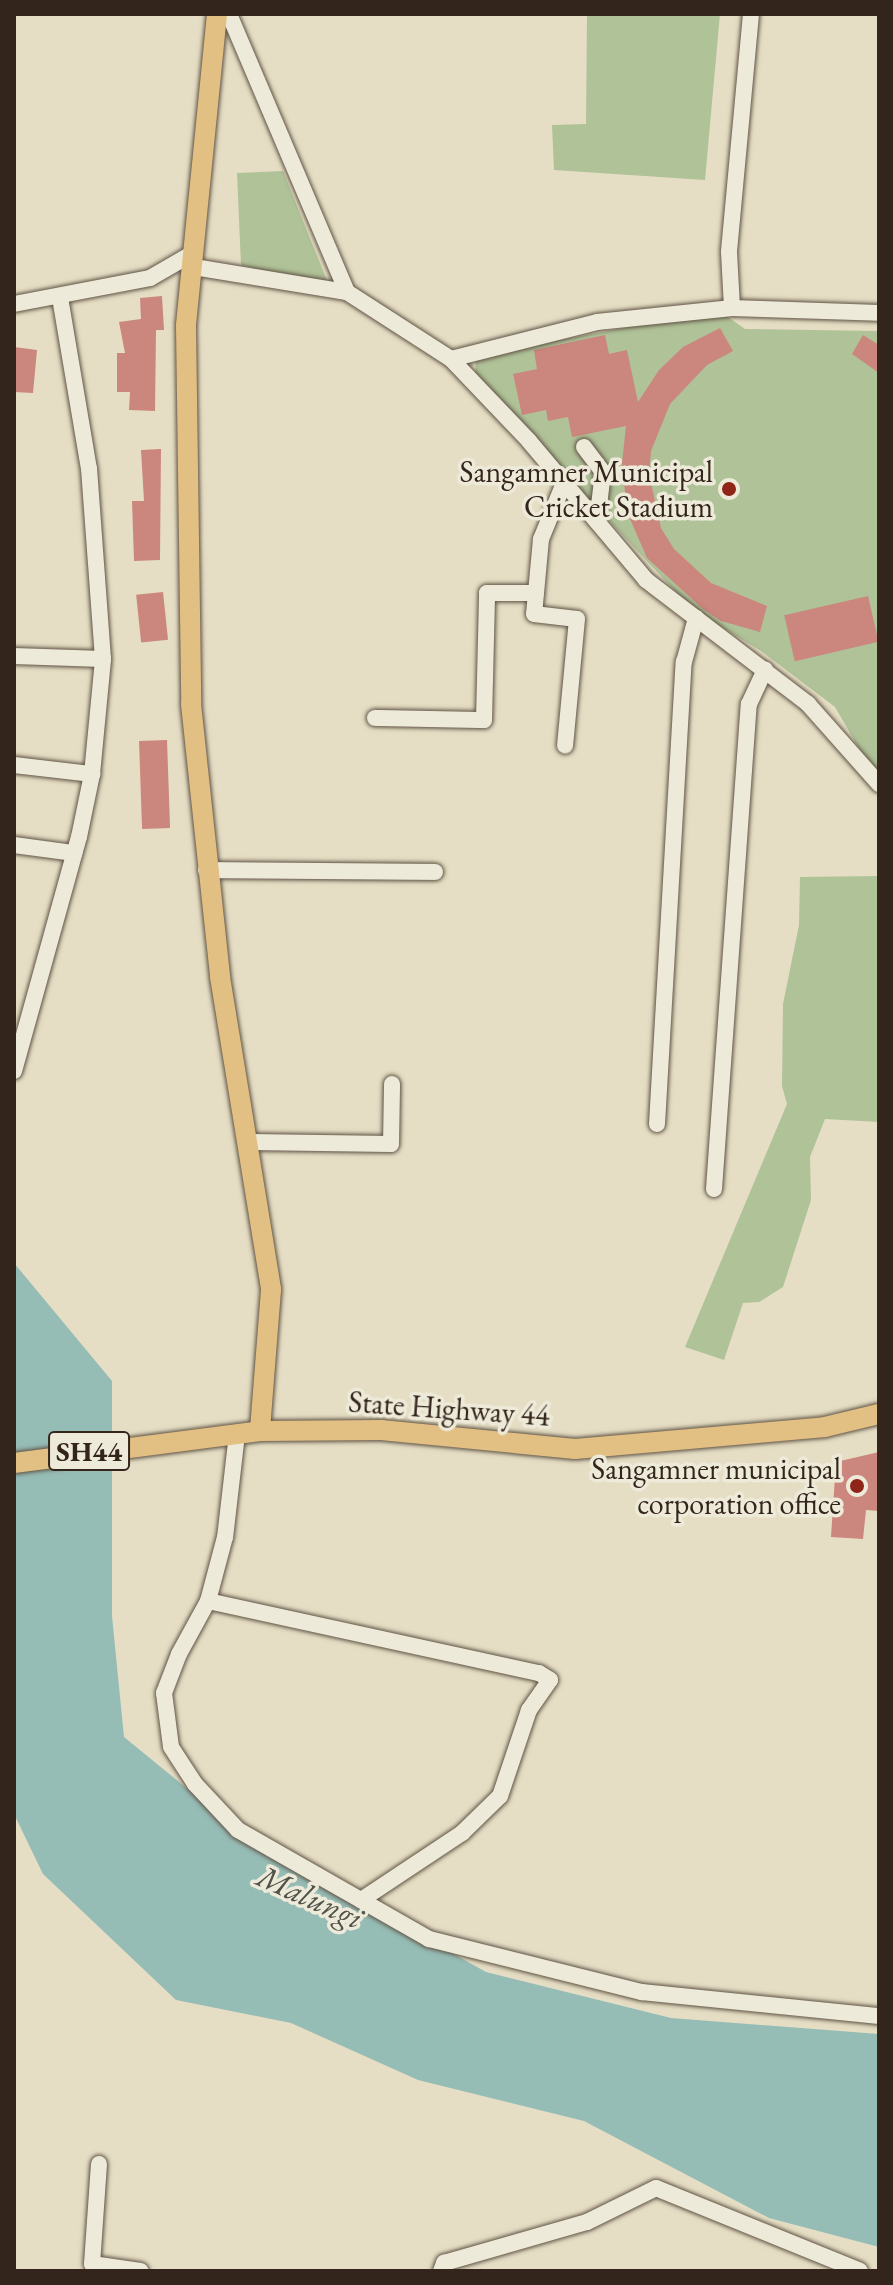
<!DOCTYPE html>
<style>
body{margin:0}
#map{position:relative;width:893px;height:2285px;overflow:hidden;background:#e5dec4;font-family:"EB Garamond",serif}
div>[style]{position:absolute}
.green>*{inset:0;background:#b0c298}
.water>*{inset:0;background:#96bcb6}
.building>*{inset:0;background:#cb867d;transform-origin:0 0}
.roads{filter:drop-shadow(0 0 2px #605345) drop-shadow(0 0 2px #605345)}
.minor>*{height:16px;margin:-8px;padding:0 8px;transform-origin:8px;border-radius:8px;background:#eeead9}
.major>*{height:20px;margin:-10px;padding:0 10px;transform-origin:10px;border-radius:10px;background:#e2bf82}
.dots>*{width:22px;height:22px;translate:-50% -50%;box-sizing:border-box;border:4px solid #eeead9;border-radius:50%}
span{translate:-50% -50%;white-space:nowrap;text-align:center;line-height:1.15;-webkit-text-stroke:7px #eeead9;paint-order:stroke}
.shield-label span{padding:2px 6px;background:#eeead9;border:2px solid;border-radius:6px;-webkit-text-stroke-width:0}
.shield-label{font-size:28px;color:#33251b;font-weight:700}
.poi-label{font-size:30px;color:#33251b}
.right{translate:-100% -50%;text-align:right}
.street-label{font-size:30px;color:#33251b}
.water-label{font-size:32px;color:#51524a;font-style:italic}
.frame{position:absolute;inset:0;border:16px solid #33251b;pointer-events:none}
</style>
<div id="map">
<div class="green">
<div style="clip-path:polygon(587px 14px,720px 14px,705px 180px,554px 170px,552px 125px,586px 124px)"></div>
<div style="clip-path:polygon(283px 171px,330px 288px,241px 265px,237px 173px)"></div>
<div style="clip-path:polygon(718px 310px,745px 329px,879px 331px,879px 783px,835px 707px,761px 651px,692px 609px,475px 378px,476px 356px)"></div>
<div style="clip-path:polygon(879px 876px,879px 1122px,825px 1119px,810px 1157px,811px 1200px,783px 1287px,759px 1302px,743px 1303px,724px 1360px,685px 1347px,787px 1104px,782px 1086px,783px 1004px,799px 925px,800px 877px)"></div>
</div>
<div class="water">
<div style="clip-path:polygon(14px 1263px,112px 1381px,112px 1616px,124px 1737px,250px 1840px,486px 1972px,671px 2018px,879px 2034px,879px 2247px,769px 2218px,584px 2121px,418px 2080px,291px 2023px,176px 2000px,43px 1874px,14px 1814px)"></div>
</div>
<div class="building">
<div style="clip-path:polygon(162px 296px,164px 330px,156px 330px,155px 411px,129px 410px,130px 392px,117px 392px,117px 353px,125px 353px,119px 322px,141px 319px,140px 298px)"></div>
<div style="clip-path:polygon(720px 328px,733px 351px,707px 365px,670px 404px,651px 451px,649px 474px,661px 528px,674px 549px,711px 583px,767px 606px,760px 632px,721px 621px,703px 609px,647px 558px,627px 512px,622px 463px,626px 426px,572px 437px,568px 417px,548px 421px,546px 410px,522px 415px,513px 374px,537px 369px,534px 350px,605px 335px,609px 354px,627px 350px,638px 402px,659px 370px,683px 347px)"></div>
<div style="clip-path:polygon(863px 335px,879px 345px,879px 373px,852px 354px)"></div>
<div style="clip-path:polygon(14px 347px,37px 350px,33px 393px,14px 392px)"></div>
<div style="clip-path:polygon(161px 449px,160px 560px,134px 561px,132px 501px,144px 501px,141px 450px)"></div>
<div style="left:163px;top:592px;width:48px;height:27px;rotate:84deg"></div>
<div style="left:868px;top:596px;width:47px;height:86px;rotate:77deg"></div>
<div style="left:167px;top:740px;width:88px;height:28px;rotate:88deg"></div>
<div style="clip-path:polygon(879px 1452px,879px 1511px,866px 1510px,863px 1539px,831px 1537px,836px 1462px)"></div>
</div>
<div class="roads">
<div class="minor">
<div style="left:229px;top:14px;width:302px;rotate:67deg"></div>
<div style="left:347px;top:292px;width:124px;rotate:32.8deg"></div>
<div style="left:451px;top:359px;width:113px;rotate:46.4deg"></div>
<div style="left:529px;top:441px;width:182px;rotate:49.9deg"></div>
<div style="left:646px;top:580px;width:204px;rotate:37.4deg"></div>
<div style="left:808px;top:704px;width:107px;rotate:48.4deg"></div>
<div style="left:751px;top:14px;width:239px;rotate:95.3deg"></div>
<div style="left:729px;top:252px;width:56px;rotate:86.9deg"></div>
<div style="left:732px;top:308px;width:147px;rotate:1.9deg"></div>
<div style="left:194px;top:267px;width:155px;rotate:9.3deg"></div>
<div style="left:14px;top:304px;width:138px;rotate:-10.8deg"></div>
<div style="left:150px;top:278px;width:52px;rotate:-30deg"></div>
<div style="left:451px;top:359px;width:151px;rotate:-14.2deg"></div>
<div style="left:597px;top:322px;width:136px;rotate:-5.9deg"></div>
<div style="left:584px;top:447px;width:31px;rotate:53deg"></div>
<div style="left:603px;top:472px;width:50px;rotate:96.8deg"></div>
<div style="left:564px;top:483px;width:61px;rotate:112.3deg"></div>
<div style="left:541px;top:539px;width:75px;rotate:95.3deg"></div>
<div style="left:534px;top:614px;width:43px;rotate:6.6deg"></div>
<div style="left:577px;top:619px;width:127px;rotate:95.4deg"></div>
<div style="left:14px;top:656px;width:89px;rotate:1.9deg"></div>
<div style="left:375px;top:718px;width:109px;rotate:1.1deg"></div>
<div style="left:484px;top:720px;width:127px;rotate:-88.6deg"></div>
<div style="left:487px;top:593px;width:49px"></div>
<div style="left:14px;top:765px;width:79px;rotate:6.6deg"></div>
<div style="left:14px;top:845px;width:61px;rotate:7.6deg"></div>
<div style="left:206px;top:870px;width:229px;rotate:0.5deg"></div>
<div style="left:14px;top:1071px;width:243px;rotate:-74.5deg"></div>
<div style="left:79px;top:837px;width:64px;rotate:-78.3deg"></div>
<div style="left:92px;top:774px;width:116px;rotate:-84.5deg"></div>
<div style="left:103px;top:659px;width:191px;rotate:-94.2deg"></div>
<div style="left:89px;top:469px;width:173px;rotate:-99.6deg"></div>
<div style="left:657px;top:1124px;width:463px;rotate:-86.7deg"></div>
<div style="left:684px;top:662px;width:46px;rotate:-74.7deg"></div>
<div style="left:250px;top:1142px;width:141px;rotate:0.8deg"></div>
<div style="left:391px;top:1144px;width:60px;rotate:-89deg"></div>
<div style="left:714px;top:1189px;width:486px;rotate:-85.9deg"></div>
<div style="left:749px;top:704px;width:38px;rotate:-65deg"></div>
<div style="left:237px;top:1434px;width:104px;rotate:96.6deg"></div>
<div style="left:225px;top:1537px;width:66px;rotate:104.9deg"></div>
<div style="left:208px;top:1601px;width:60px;rotate:118.7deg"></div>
<div style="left:179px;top:1654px;width:42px;rotate:111deg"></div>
<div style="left:164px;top:1693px;width:54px;rotate:82.6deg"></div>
<div style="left:171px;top:1747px;width:44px;rotate:57deg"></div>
<div style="left:195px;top:1784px;width:63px;rotate:46.9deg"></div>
<div style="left:238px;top:1830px;width:220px;rotate:29.7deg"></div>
<div style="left:429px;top:1939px;width:219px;rotate:14deg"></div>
<div style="left:642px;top:1992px;width:238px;rotate:5.8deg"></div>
<div style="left:208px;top:1601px;width:339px;rotate:12.3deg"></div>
<div style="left:539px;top:1673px;width:13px;rotate:32deg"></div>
<div style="left:550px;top:1680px;width:37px;rotate:125deg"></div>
<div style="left:529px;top:1710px;width:91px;rotate:108.6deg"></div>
<div style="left:500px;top:1796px;width:53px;rotate:135.8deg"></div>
<div style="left:462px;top:1833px;width:121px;rotate:146.4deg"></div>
<div style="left:99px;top:2164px;width:100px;rotate:94deg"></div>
<div style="left:92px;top:2264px;width:49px;rotate:8.1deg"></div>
<div style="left:441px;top:2271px;width:9px;rotate:-69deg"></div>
<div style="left:444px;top:2263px;width:149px;rotate:-16deg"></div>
<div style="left:587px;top:2222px;width:77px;rotate:-26.2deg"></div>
<div style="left:656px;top:2188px;width:220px;rotate:22.1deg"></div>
</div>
<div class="major">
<div style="left:217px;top:14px;width:314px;rotate:95.7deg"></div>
<div style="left:186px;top:326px;width:378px;rotate:89.2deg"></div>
<div style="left:191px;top:704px;width:275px;rotate:83.9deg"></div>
<div style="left:220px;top:977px;width:317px;rotate:80.7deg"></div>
<div style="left:271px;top:1290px;width:141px;rotate:94.5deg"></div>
<div style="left:14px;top:1463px;width:248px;rotate:-7.4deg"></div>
<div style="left:260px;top:1431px;width:121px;rotate:-0.5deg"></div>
<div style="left:381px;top:1430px;width:195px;rotate:5.6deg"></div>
<div style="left:575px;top:1449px;width:251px;rotate:-5deg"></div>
<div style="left:825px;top:1427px;width:56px;rotate:-13.5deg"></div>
</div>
</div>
<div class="dots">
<div style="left:729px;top:489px;background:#8f2418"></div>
<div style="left:857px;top:1486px;background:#8f2418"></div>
</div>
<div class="shield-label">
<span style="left:89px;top:1451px">SH44</span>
</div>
<div class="poi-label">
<span class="right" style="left:713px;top:489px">Sangamner Municipal<br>Cricket Stadium</span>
<span class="right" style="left:841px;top:1486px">Sangamner municipal<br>corporation office</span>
</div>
<div class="street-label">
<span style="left:449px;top:1409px;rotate:4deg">State Highway 44</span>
</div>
<div class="water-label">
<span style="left:310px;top:1897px;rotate:24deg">Malungi</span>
</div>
<div class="frame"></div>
</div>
